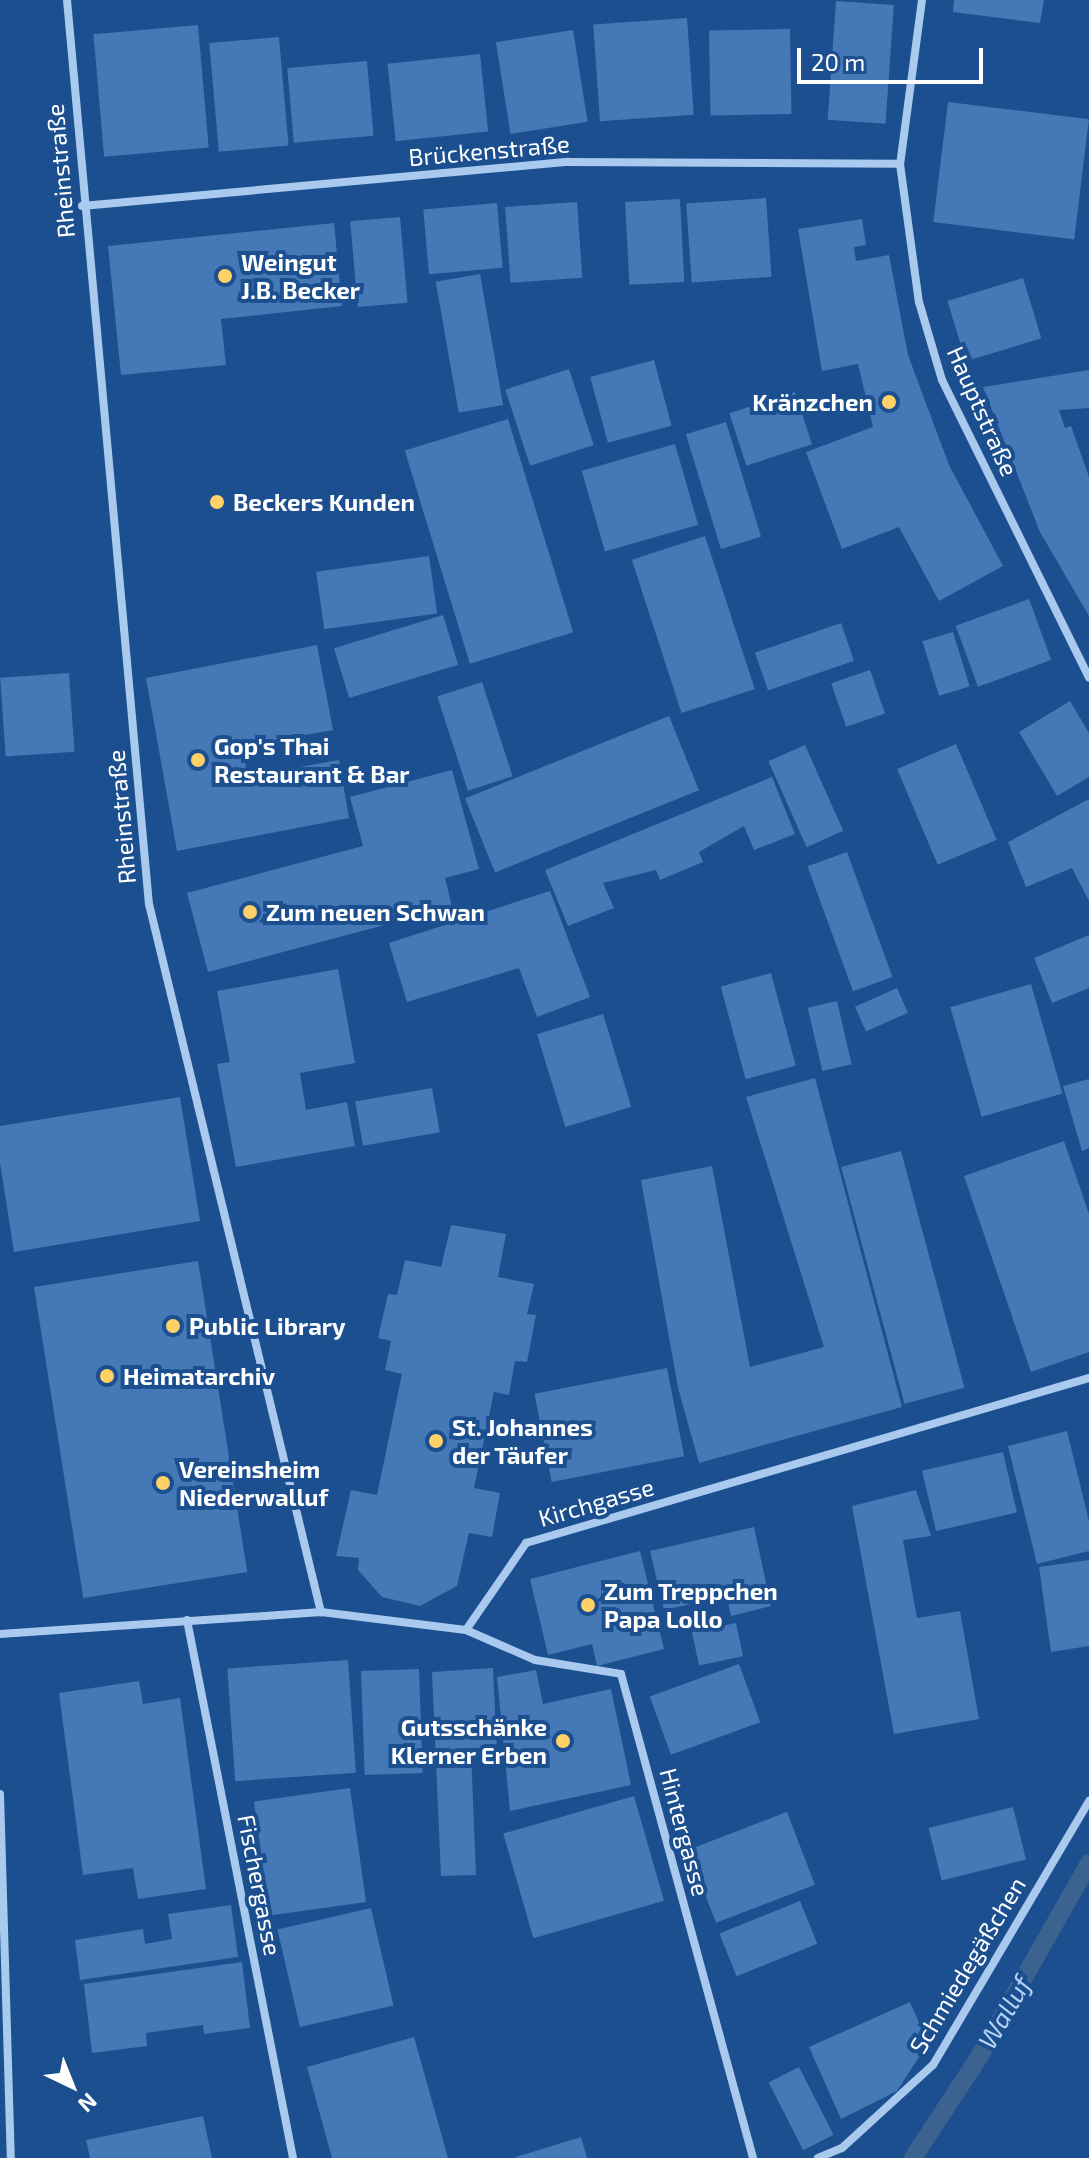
<!DOCTYPE html>
<meta charset="utf-8">
<style>
body{margin:0}
#map{position:relative;width:1089px;height:2158px;overflow:hidden;background:#1b4f8f;font-family:"Exo 2",sans-serif}
div>[style]{position:absolute}
.stream>*{height:18px;margin:-9px;padding:0 9px;transform-origin:9px;border-radius:9px;background:#3c6290}
.building>*{inset:0;background:#4478b7;transform-origin:0 0}
.minor>*{height:8px;margin:-4px;padding:0 4px;transform-origin:4px;border-radius:4px;background:#a9c9ee}
.dots>*{width:22px;height:22px;translate:-50% -50%;box-sizing:border-box;border:4px solid #1b4f8f;border-radius:50%}
span{translate:-50% -50%;white-space:nowrap;text-align:center;line-height:1.15;-webkit-text-stroke:8px #1b4f8f;paint-order:stroke}
.street-label{font-size:24px;color:#fff}
.poi-label{font-size:24px;color:#fff;font-weight:700}
.left{translate:0 -50%;text-align:left}
.right{translate:-100% -50%;text-align:right}
.water-label{font-size:26px;color:#b5d3f5;font-style:italic}
.north{position:absolute;left:32px;top:2046px;width:80px;height:80px;-webkit-text-stroke:6px #1b4f8f;paint-order:stroke;rotate:137deg;font-size:22px;font-weight:700;line-height:32px;text-align:center;color:#fff}
.north::after{content:'';display:block;margin:auto;width:28px;height:36px;background:#fff;clip-path:polygon(50% 0,100% 100%,50% 72%,0 100%)}
.scale{position:absolute;left:797px;top:48px;width:186px;height:36px;box-sizing:border-box;border:4px solid #fff;border-top:0;padding-left:10px;font-size:24px;line-height:28px;white-space:nowrap;color:#fff;-webkit-text-stroke:6px #1b4f8f;paint-order:stroke}
</style>
<div id="map">
<div class="stream">
<div style="left:913px;top:2158px;width:121px;rotate:-56.8deg"></div>
<div style="left:979px;top:2057px;width:223px;rotate:-60.4deg"></div>
</div>
<div class="building">
<div style="clip-path:polygon(954px 0,1044px 0,1040px 23px,953px 12px)"></div>
<div style="left:836px;top:1px;width:58px;height:119px;rotate:4deg"></div>
<div style="left:687px;top:18px;width:97px;height:94px;rotate:86deg"></div>
<div style="left:198px;top:25px;width:123px;height:105px;rotate:85deg"></div>
<div style="left:790px;top:29px;width:85px;height:81px;rotate:89deg"></div>
<div style="left:573px;top:30px;width:93px;height:78px;rotate:81deg"></div>
<div style="left:279px;top:37px;width:109px;height:70px;rotate:85deg"></div>
<div style="left:480px;top:54px;width:78px;height:93px;rotate:84deg"></div>
<div style="left:367px;top:61px;width:75px;height:80px;rotate:85deg"></div>
<div style="left:948px;top:102px;width:142px;height:121px;rotate:7deg"></div>
<div style="left:766px;top:198px;width:79px;height:80px;rotate:86deg"></div>
<div style="left:680px;top:199px;width:83px;height:55px;rotate:87deg"></div>
<div style="left:577px;top:202px;width:76px;height:72px;rotate:86deg"></div>
<div style="left:497px;top:203px;width:65px;height:74px;rotate:85deg"></div>
<div style="left:400px;top:217px;width:86px;height:50px;rotate:85deg"></div>
<div style="clip-path:polygon(862px 219px,866px 245px,854px 247px,856px 261px,889px 255px,908px 355px,949px 465px,1003px 566px,939px 601px,899px 527px,842px 549px,806px 452px,873px 427px,858px 364px,822px 371px,798px 229px)"></div>
<div style="clip-path:polygon(334px 223px,342px 306px,221px 319px,226px 365px,121px 375px,108px 246px)"></div>
<div style="left:480px;top:274px;width:133px;height:45px;rotate:80deg"></div>
<div style="left:1023px;top:278px;width:63px;height:79px;rotate:73deg"></div>
<div style="left:654px;top:360px;width:68px;height:66px;rotate:75deg"></div>
<div style="left:569px;top:369px;width:80px;height:67px;rotate:72deg"></div>
<div style="clip-path:polygon(1089px 370px,1089px 408px,1059px 410px,1065px 428px,1071px 426px,1089px 477px,1089px 616px,1040px 532px,983px 387px)"></div>
<div style="left:795px;top:392px;width:55px;height:69px;rotate:72deg"></div>
<div style="left:508px;top:419px;width:223px;height:108px;rotate:73deg"></div>
<div style="left:726px;top:422px;width:120px;height:42px;rotate:73deg"></div>
<div style="left:675px;top:444px;width:84px;height:97px;rotate:74deg"></div>
<div style="left:705px;top:536px;width:161px;height:77px;rotate:72deg"></div>
<div style="left:429px;top:556px;width:58px;height:114px;rotate:82deg"></div>
<div style="left:1029px;top:599px;width:65px;height:78px;rotate:70deg"></div>
<div style="left:443px;top:615px;width:52px;height:114px;rotate:73deg"></div>
<div style="left:841px;top:623px;width:40px;height:91px;rotate:71deg"></div>
<div style="left:953px;top:632px;width:57px;height:32px;rotate:73deg"></div>
<div style="clip-path:polygon(317px 645px,333px 730px,242px 746px,248px 776px,339px 760px,349px 818px,177px 851px,146px 678px)"></div>
<div style="left:870px;top:670px;width:46px;height:41px;rotate:71deg"></div>
<div style="left:69px;top:673px;width:79px;height:69px;rotate:86deg"></div>
<div style="left:482px;top:682px;width:99px;height:47px;rotate:72deg"></div>
<div style="clip-path:polygon(1070px 701px,1089px 733px,1089px 777px,1057px 796px,1019px 732px)"></div>
<div style="left:669px;top:716px;width:80px;height:220px;rotate:68deg"></div>
<div style="left:956px;top:744px;width:104px;height:64px;rotate:67deg"></div>
<div style="left:805px;top:745px;width:94px;height:40px;rotate:66deg"></div>
<div style="clip-path:polygon(452px 770px,479px 869px,445px 878px,452px 907px,208px 972px,187px 893px,363px 846px,350px 797px)"></div>
<div style="clip-path:polygon(772px 777px,795px 834px,754px 850px,744px 826px,699px 852px,703px 862px,660px 880px,656px 870px,603px 883px,614px 908px,568px 926px,545px 870px)"></div>
<div style="clip-path:polygon(1089px 799px,1089px 901px,1072px 868px,1026px 887px,1008px 842px)"></div>
<div style="left:847px;top:852px;width:133px;height:42px;rotate:70deg"></div>
<div style="clip-path:polygon(550px 891px,590px 997px,537px 1017px,519px 968px,407px 1002px,389px 943px)"></div>
<div style="clip-path:polygon(1089px 935px,1089px 988px,1052px 1003px,1034px 958px)"></div>
<div style="clip-path:polygon(338px 969px,355px 1063px,300px 1073px,306px 1110px,347px 1102px,355px 1146px,236px 1167px,217px 1064px,230px 1062px,217px 991px)"></div>
<div style="left:771px;top:973px;width:96px;height:52px;rotate:75deg"></div>
<div style="left:1031px;top:984px;width:114px;height:84px;rotate:74deg"></div>
<div style="left:897px;top:988px;width:27px;height:46px;rotate:66deg"></div>
<div style="left:837px;top:1001px;width:65px;height:30px;rotate:77deg"></div>
<div style="left:603px;top:1014px;width:97px;height:69px;rotate:73deg"></div>
<div style="clip-path:polygon(815px 1078px,902px 1407px,699px 1463px,678px 1388px,641px 1180px,712px 1166px,750px 1367px,824px 1347px,746px 1097px)"></div>
<div style="clip-path:polygon(1089px 1079px,1089px 1148px,1082px 1151px,1063px 1086px)"></div>
<div style="left:432px;top:1088px;width:45px;height:78px;rotate:80deg"></div>
<div style="clip-path:polygon(180px 1097px,200px 1221px,14px 1252px,0 1163px,0 1126px)"></div>
<div style="clip-path:polygon(1064px 1141px,1089px 1214px,1089px 1352px,1031px 1372px,964px 1176px)"></div>
<div style="left:901px;top:1151px;width:245px;height:62px;rotate:75deg"></div>
<div style="clip-path:polygon(451px 1225px,506px 1234px,498px 1277px,534px 1284px,527px 1314px,536px 1315px,527px 1362px,515px 1361px,509px 1395px,494px 1392px,474px 1488px,500px 1493px,492px 1537px,469px 1533px,457px 1586px,420px 1606px,382px 1597px,358px 1570px,359px 1558px,336px 1556px,351px 1490px,377px 1495px,402px 1374px,385px 1370px,391px 1341px,378px 1338px,388px 1294px,397px 1295px,405px 1260px,441px 1267px)"></div>
<div style="left:198px;top:1261px;width:315px;height:166px;rotate:81deg"></div>
<div style="left:667px;top:1368px;width:90px;height:135px;rotate:79deg"></div>
<div style="clip-path:polygon(1067px 1431px,1089px 1521px,1089px 1551px,1037px 1564px,1008px 1446px)"></div>
<div style="left:1003px;top:1452px;width:62px;height:83px;rotate:77deg"></div>
<div style="clip-path:polygon(916px 1490px,931px 1536px,903px 1540px,917px 1618px,960px 1611px,979px 1719px,894px 1734px,852px 1506px)"></div>
<div style="clip-path:polygon(754px 1527px,771px 1606px,731px 1616px,727px 1596px,664px 1610px,650px 1551px)"></div>
<div style="clip-path:polygon(640px 1551px,664px 1649px,597px 1666px,592px 1644px,548px 1655px,530px 1579px)"></div>
<div style="clip-path:polygon(1089px 1560px,1089px 1646px,1051px 1652px,1039px 1567px)"></div>
<div style="left:736px;top:1623px;width:34px;height:45px;rotate:78deg"></div>
<div style="left:348px;top:1660px;width:113px;height:121px;rotate:86deg"></div>
<div style="left:739px;top:1664px;width:62px;height:95px;rotate:70deg"></div>
<div style="clip-path:polygon(493px 1668px,497px 1750px,471px 1751px,476px 1875px,441px 1876px,432px 1672px)"></div>
<div style="left:419px;top:1669px;width:104px;height:58px;rotate:88deg"></div>
<div style="clip-path:polygon(536px 1670px,543px 1704px,611px 1689px,631px 1785px,510px 1811px,497px 1677px)"></div>
<div style="clip-path:polygon(139px 1681px,143px 1704px,180px 1698px,206px 1889px,138px 1899px,133px 1868px,83px 1875px,59px 1693px)"></div>
<div style="left:350px;top:1788px;width:115px;height:97px;rotate:82deg"></div>
<div style="left:634px;top:1796px;width:109px;height:136px;rotate:74deg"></div>
<div style="left:1013px;top:1807px;width:54px;height:87px;rotate:76deg"></div>
<div style="left:787px;top:1812px;width:78px;height:106px;rotate:69deg"></div>
<div style="left:800px;top:1901px;width:46px;height:87px;rotate:68deg"></div>
<div style="clip-path:polygon(231px 1905px,238px 1957px,80px 1980px,75px 1940px,143px 1929px,145px 1944px,172px 1939px,168px 1914px)"></div>
<div style="left:371px;top:1908px;width:100px;height:96px;rotate:77deg"></div>
<div style="clip-path:polygon(242px 1962px,250px 2028px,204px 2034px,203px 2025px,146px 2033px,147px 2046px,92px 2053px,84px 1984px)"></div>
<div style="clip-path:polygon(910px 2002px,928px 2043px,897px 2091px,841px 2119px,809px 2047px)"></div>
<div style="clip-path:polygon(414px 2037px,448px 2158px,332px 2158px,307px 2067px)"></div>
<div style="left:799px;top:2067px;width:76px;height:34px;rotate:63deg"></div>
<div style="clip-path:polygon(203px 2116px,212px 2158px,90px 2158px,86px 2140px)"></div>
<div style="clip-path:polygon(581px 2137px,587px 2158px,516px 2158px,516px 2157px)"></div>
</div>
<div class="minor">
<div style="left:67px;top:0;width:908px;rotate:84.82deg"></div>
<div style="left:149px;top:904px;width:729px;rotate:76.35deg"></div>
<div style="left:922px;top:0;width:165px;rotate:97.6deg"></div>
<div style="left:900px;top:164px;width:139px;rotate:82.2deg"></div>
<div style="left:919px;top:302px;width:81px;rotate:73.6deg"></div>
<div style="left:942px;top:380px;width:332px;rotate:63.7deg"></div>
<div style="left:82px;top:206px;width:488px;rotate:-5.2deg"></div>
<div style="left:568px;top:162px;width:332px;rotate:0.3deg"></div>
<div style="left:187px;top:1620px;width:548px;rotate:78.85deg"></div>
<div style="left:466px;top:1630px;width:75px;rotate:23.5deg"></div>
<div style="left:535px;top:1660px;width:87px;rotate:9.2deg"></div>
<div style="left:621px;top:1674px;width:502px;rotate:74.74deg"></div>
<div style="left:0;top:1634px;width:322px;rotate:-3.9deg"></div>
<div style="left:321px;top:1612px;width:146px;rotate:7.1deg"></div>
<div style="left:466px;top:1630px;width:106px;rotate:-55.4deg"></div>
<div style="left:526px;top:1543px;width:587px;rotate:-16.33deg"></div>
<div style="left:0;top:1794px;width:364px;rotate:88.3deg"></div>
<div style="left:818px;top:2158px;width:26px;rotate:-23deg"></div>
<div style="left:842px;top:2148px;width:123px;rotate:-42.4deg"></div>
<div style="left:933px;top:2065px;width:307px;rotate:-59.4deg"></div>
</div>
<div class="dots">
<div style="left:225px;top:276px;background:#ffd166"></div>
<div style="left:889px;top:402px;background:#ffd166"></div>
<div style="left:217px;top:502px;background:#ffd166"></div>
<div style="left:198px;top:760px;background:#ffd166"></div>
<div style="left:250px;top:912px;background:#ffd166"></div>
<div style="left:173px;top:1326px;background:#ffd166"></div>
<div style="left:107px;top:1376px;background:#ffd166"></div>
<div style="left:436px;top:1441px;background:#ffd166"></div>
<div style="left:163px;top:1483px;background:#ffd166"></div>
<div style="left:588px;top:1605px;background:#ffd166"></div>
<div style="left:563px;top:1741px;background:#ffd166"></div>
</div>
<div class="street-label">
<span style="left:489px;top:150px;rotate:-5deg">Brückenstraße</span>
<span style="left:60px;top:171px;rotate:-95deg">Rheinstraße</span>
<span style="left:983px;top:411px;rotate:66deg">Hauptstraße</span>
<span style="left:121px;top:817px;rotate:-95deg">Rheinstraße</span>
<span style="left:596px;top:1502px;rotate:-16deg">Kirchgasse</span>
<span style="left:685px;top:1832px;rotate:75deg">Hintergasse</span>
<span style="left:260px;top:1885px;rotate:79deg">Fischergasse</span>
<span style="left:967px;top:1965px;rotate:-59deg">Schmiedegäßchen</span>
</div>
<div class="poi-label">
<span class="left" style="left:241px;top:276px">Weingut<br>J.B. Becker</span>
<span class="right" style="left:873px;top:402px">Kränzchen</span>
<span class="left" style="left:233px;top:502px">Beckers Kunden</span>
<span class="left" style="left:214px;top:760px">Gop's Thai<br>Restaurant &amp; Bar</span>
<span class="left" style="left:266px;top:912px">Zum neuen Schwan</span>
<span class="left" style="left:189px;top:1326px">Public Library</span>
<span class="left" style="left:123px;top:1376px">Heimatarchiv</span>
<span class="left" style="left:452px;top:1441px">St. Johannes<br>der Täufer</span>
<span class="left" style="left:179px;top:1483px">Vereinsheim<br>Niederwalluf</span>
<span class="left" style="left:604px;top:1605px">Zum Treppchen<br>Papa Lollo</span>
<span class="right" style="left:547px;top:1741px">Gutsschänke<br>Klerner Erben</span>
</div>
<div class="water-label">
<span style="left:1004px;top:2012px;rotate:-60deg">Walluf</span>
</div>
<div class="north">N</div>
<div class="scale">20 m</div>
</div>
